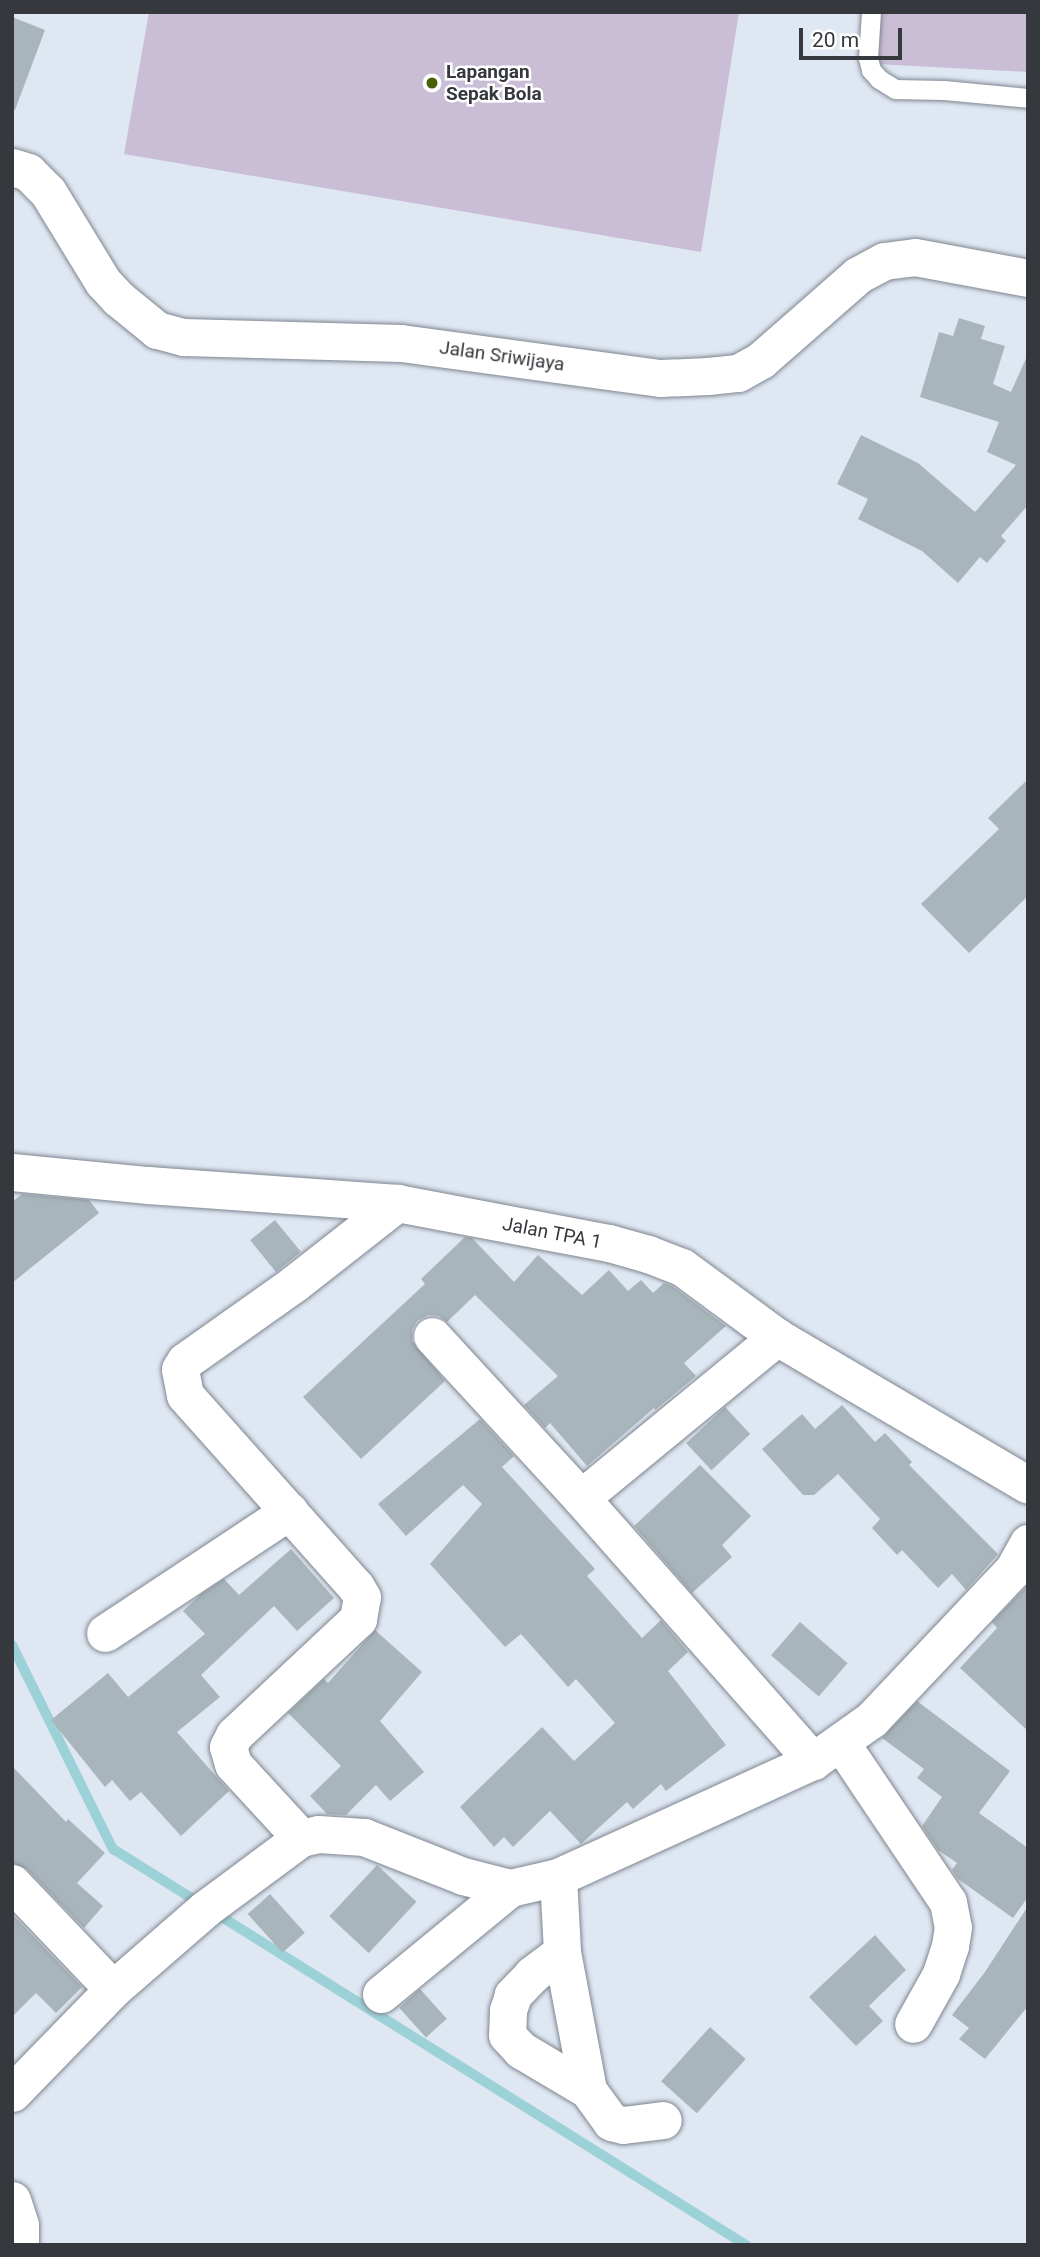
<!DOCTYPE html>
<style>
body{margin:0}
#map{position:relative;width:1040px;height:2257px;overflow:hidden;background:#dfe7f2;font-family:Roboto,sans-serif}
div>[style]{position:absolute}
.green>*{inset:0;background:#cabdd6}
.stream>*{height:10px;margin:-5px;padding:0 5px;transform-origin:5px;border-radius:5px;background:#9cd2d7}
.building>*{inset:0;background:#a8b5bb;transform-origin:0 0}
.roads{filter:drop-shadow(0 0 2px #7f8690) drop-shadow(0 0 2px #7f8690)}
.lane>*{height:19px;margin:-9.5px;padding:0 9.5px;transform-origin:9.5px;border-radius:9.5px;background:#fff}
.street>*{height:37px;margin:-18.5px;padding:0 18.5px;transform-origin:18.5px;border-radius:18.5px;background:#fff}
.dots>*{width:19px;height:19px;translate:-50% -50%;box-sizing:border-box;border:4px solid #fff;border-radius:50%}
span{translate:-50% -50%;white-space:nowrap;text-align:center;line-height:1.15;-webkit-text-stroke:5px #fff;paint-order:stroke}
.poi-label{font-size:19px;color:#35383c;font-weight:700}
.left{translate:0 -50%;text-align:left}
.street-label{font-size:19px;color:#35383c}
.frame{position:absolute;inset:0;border:14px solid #35383c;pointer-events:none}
.scale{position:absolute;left:799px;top:28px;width:103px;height:32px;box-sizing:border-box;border:4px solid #35383c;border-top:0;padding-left:9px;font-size:21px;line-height:24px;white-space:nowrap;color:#35383c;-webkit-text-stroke:5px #fff;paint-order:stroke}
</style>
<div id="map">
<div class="green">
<div style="clip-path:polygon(149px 12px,739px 12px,701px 252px,124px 154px)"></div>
<div style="clip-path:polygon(880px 12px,1028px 12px,1028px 72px,876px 64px)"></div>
</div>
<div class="stream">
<div style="left:12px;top:1645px;width:228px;rotate:63.7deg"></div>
<div style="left:113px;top:1849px;width:747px;rotate:32.03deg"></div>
</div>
<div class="building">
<div style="clip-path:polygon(12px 17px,45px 30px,15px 110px,12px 110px)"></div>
<div style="clip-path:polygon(959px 318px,985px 326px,981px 339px,1005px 346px,993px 384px,1011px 392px,1028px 354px,1028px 505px,1001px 536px,1006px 541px,987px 563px,980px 557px,958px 583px,922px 551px,858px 519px,868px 499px,837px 484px,861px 435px,918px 463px,975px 512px,1016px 465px,987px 452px,999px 422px,920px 397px,939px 332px,953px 336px)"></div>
<div style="clip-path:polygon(1028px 779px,1028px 896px,969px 953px,921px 904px,999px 829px,988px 818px)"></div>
<div style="clip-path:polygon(22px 1194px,89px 1200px,99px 1213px,12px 1283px,12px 1202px)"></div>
<div style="left:275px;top:1220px;width:41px;height:32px;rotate:51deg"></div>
<div style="clip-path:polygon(465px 1237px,472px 1238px,514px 1282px,538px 1255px,582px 1295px,609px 1270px,628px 1291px,641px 1280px,653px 1293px,664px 1283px,672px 1286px,726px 1326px,684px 1363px,696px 1376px,655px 1410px,654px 1408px,587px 1466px,550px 1423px,545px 1428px,524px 1405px,558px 1376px,475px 1295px,447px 1322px,439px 1316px,428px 1315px,417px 1321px,412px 1330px,412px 1341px,445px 1381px,361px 1459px,303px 1397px,425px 1284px,421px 1279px)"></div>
<div style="clip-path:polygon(842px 1405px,875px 1442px,885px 1433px,912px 1462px,909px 1465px,998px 1554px,966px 1590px,952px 1574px,938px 1588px,902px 1550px,897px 1555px,872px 1528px,880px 1519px,838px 1474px,814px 1495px,803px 1495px,762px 1449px,802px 1414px,815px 1429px)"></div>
<div style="left:725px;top:1407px;width:37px;height:53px;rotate:47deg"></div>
<div style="clip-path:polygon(480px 1419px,514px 1456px,502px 1467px,595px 1569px,587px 1576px,642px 1638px,661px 1620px,688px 1652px,668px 1671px,726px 1745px,666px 1791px,661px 1784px,633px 1809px,627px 1802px,581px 1844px,550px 1811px,513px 1847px,504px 1837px,494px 1847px,460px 1807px,542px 1727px,574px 1761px,615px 1723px,576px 1679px,568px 1687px,521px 1634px,505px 1647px,430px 1564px,482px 1504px,463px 1485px,406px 1536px,378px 1504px)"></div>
<div style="clip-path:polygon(700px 1465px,751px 1516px,722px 1545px,732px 1557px,692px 1593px,634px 1526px)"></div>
<div style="clip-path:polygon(291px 1549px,334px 1598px,297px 1631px,274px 1606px,201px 1675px,220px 1697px,177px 1732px,229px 1791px,181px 1836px,141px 1792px,130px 1801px,112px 1780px,105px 1787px,51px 1720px,108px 1673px,128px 1697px,205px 1634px,183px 1611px,200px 1595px,224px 1579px,239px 1595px)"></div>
<div style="clip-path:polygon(1026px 1587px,1028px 1590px,1028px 1731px,960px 1668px,997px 1628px,992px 1622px)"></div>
<div style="left:800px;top:1622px;width:63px;height:44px;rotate:41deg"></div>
<div style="clip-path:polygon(375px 1630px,422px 1672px,380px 1721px,424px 1772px,390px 1801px,376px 1785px,346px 1815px,327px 1814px,310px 1796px,341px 1766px,288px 1713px,324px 1679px,328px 1683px)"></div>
<div style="clip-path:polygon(917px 1701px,1010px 1771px,979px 1813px,1028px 1848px,1028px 1897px,1013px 1918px,958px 1879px,952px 1870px,957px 1863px,938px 1850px,922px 1826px,942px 1797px,917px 1778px,924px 1769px,882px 1738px)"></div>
<div style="clip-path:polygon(12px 1766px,66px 1822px,68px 1819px,105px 1853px,77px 1883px,103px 1906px,84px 1928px,27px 1869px,12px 1863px)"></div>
<div style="left:377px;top:1865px;width:54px;height:70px;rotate:43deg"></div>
<div style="left:270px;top:1894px;width:52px;height:30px;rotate:48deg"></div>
<div style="clip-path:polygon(1028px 1906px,1028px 2006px,985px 2059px,959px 2039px,969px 2028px,952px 2015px,985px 1972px)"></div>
<div style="clip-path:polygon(12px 1914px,82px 1987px,56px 2013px,36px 1993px,12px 2017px)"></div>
<div style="clip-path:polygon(875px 1935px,906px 1970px,869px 2006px,883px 2021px,856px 2046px,809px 1997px)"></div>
<div style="left:420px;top:1989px;width:40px;height:28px;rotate:48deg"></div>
<div style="left:710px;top:2027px;width:48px;height:73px;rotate:42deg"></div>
</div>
<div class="roads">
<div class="lane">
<div style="left:871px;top:12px;width:46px;rotate:93.7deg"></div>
<div style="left:868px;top:58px;width:12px;rotate:76deg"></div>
<div style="left:871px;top:70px;width:12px;rotate:48deg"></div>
<div style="left:879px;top:79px;width:19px;rotate:32deg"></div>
<div style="left:895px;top:89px;width:49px;rotate:1.2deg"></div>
<div style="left:944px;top:90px;width:84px;rotate:5.4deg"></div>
</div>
<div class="street">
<div style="left:12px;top:167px;width:17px;rotate:17deg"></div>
<div style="left:28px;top:172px;width:28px;rotate:45deg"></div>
<div style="left:48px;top:192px;width:105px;rotate:58.6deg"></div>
<div style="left:103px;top:282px;width:23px;rotate:47deg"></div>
<div style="left:119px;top:299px;width:49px;rotate:39.2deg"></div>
<div style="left:157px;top:330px;width:28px;rotate:15deg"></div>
<div style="left:184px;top:337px;width:217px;rotate:1.6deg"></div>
<div style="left:401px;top:343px;width:261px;rotate:7.7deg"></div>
<div style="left:660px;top:378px;width:48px;rotate:-2.4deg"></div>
<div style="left:708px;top:376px;width:30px;rotate:-6deg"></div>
<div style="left:738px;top:373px;width:26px;rotate:-29deg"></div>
<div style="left:761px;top:360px;width:129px;rotate:-41.2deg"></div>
<div style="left:858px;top:275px;width:30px;rotate:-28deg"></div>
<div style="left:884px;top:261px;width:31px;rotate:-7deg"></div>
<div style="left:915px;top:257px;width:115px;rotate:10.5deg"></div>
<div style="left:12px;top:1172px;width:137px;rotate:5.5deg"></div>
<div style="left:148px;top:1185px;width:250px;rotate:4.1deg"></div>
<div style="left:397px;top:1203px;width:216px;rotate:10.7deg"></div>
<div style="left:609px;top:1243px;width:41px;rotate:15.8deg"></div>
<div style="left:648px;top:1254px;width:36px;rotate:21deg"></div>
<div style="left:682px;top:1267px;width:118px;rotate:36.4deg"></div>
<div style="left:777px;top:1337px;width:291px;rotate:30.5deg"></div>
<div style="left:432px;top:1336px;width:220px;rotate:47.4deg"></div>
<div style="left:581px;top:1498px;width:351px;rotate:48.6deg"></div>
<div style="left:581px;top:1498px;width:254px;rotate:-39.4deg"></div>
<div style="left:105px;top:1633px;width:221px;rotate:-33.5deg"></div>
<div style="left:841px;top:1743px;width:192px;rotate:56.1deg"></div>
<div style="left:948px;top:1902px;width:25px;rotate:79deg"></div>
<div style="left:953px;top:1927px;width:19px;rotate:99deg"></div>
<div style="left:950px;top:1946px;width:29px;rotate:108deg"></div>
<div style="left:941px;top:1974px;width:57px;rotate:119.2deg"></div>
<div style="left:301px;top:1838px;width:100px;rotate:-132.6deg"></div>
<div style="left:233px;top:1764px;width:18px;rotate:-106deg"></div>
<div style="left:228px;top:1747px;width:13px;rotate:-63deg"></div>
<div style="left:234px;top:1735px;width:170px;rotate:-43.1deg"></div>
<div style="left:358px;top:1619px;width:22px;rotate:-80deg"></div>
<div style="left:362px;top:1597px;width:12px;rotate:-121deg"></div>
<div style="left:356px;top:1587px;width:257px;rotate:-131.7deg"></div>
<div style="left:185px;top:1395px;width:26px;rotate:-101deg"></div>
<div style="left:180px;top:1369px;width:9px;rotate:-58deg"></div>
<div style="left:185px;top:1361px;width:135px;rotate:-35.3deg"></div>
<div style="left:295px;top:1283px;width:130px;rotate:-38.1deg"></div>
<div style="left:558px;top:1877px;width:75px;rotate:86.9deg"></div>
<div style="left:562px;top:1952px;width:140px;rotate:79.3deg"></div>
<div style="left:588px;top:2090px;width:39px;rotate:54deg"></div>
<div style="left:611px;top:2122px;width:12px;rotate:14deg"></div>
<div style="left:623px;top:2125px;width:40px;rotate:-7.1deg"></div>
<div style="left:12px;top:1883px;width:146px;rotate:46.4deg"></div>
<div style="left:562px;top:1952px;width:38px;rotate:143deg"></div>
<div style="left:532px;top:1975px;width:28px;rotate:134deg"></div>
<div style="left:513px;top:1995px;width:16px;rotate:108deg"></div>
<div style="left:508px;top:2010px;width:25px;rotate:92deg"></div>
<div style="left:507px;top:2035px;width:21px;rotate:47deg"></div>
<div style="left:521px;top:2050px;width:78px;rotate:30.8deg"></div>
<div style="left:381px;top:1994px;width:167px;rotate:-39.4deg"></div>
<div style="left:12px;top:2093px;width:145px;rotate:-45.8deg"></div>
<div style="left:113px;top:1989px;width:122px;rotate:-41deg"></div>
<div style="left:205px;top:1909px;width:119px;rotate:-36.5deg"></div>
<div style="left:301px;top:1838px;width:17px;rotate:-13deg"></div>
<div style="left:318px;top:1834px;width:46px;rotate:3.7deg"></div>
<div style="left:364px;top:1837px;width:106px;rotate:21.5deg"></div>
<div style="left:463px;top:1876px;width:49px;rotate:14.3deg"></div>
<div style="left:510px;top:1888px;width:49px;rotate:-12.9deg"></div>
<div style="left:558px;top:1877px;width:280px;rotate:-24.5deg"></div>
<div style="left:813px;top:1761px;width:72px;rotate:-35.4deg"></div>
<div style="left:872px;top:1719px;width:205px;rotate:-46.6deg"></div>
<div style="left:1013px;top:1570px;width:31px;rotate:-61deg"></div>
<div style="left:12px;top:2200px;width:26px;rotate:72deg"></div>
<div style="left:20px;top:2225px;width:20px;rotate:90deg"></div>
</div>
</div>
<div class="dots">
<div style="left:432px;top:83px;background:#4a5f08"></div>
</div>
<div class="poi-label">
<span class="left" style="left:446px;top:83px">Lapangan<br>Sepak Bola</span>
</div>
<div class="street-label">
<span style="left:502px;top:356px;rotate:8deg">Jalan Sriwijaya</span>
<span style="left:552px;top:1233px;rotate:11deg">Jalan TPA 1</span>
</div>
<div class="frame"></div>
<div class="scale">20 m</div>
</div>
